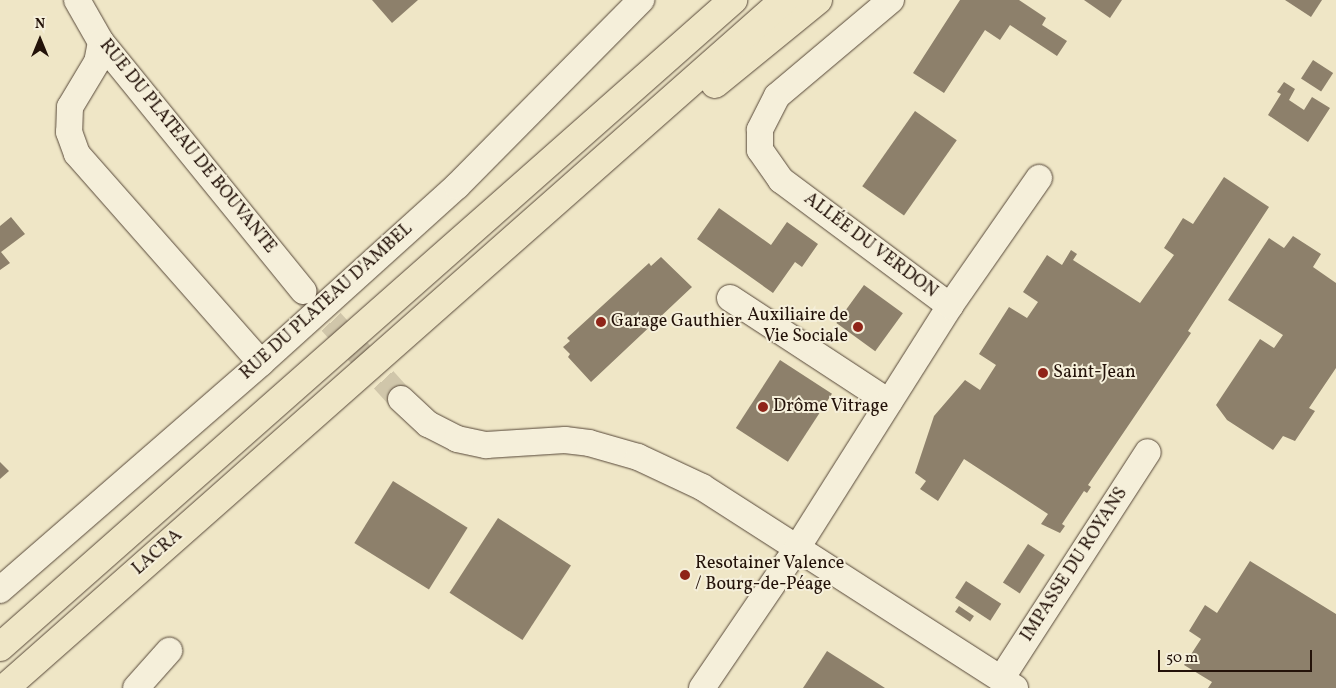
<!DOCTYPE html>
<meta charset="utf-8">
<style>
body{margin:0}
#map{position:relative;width:1336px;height:688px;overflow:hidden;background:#efe6c6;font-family:Vollkorn,serif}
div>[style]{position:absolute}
.building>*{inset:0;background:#8d806b;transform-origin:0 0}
.minor-tunnel>*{height:26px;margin-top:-13px;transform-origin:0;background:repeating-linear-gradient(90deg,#d0c6aa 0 26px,transparent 0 39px)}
.roads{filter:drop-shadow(0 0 1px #564738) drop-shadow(0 0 1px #564738)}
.minor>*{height:26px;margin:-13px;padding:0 13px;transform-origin:13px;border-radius:13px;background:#f5efda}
.highway>*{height:28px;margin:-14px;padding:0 14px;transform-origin:14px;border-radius:14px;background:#efe6c6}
.dots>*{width:14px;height:14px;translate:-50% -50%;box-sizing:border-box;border:2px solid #f5efda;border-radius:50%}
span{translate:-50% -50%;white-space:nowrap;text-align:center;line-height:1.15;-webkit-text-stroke:4px #f5efda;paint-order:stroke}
.street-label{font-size:18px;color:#231209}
.poi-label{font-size:18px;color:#231209}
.right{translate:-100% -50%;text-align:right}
.left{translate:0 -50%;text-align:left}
.north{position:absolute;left:15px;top:15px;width:50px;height:50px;-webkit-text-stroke:4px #f5efda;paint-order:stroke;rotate:0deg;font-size:14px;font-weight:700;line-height:20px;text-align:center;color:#231209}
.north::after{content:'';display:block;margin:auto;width:18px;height:22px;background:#231209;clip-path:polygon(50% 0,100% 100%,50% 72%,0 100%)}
.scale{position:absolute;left:1158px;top:650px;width:154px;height:22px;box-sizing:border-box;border:2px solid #231209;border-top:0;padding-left:6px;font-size:15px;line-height:18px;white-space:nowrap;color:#231209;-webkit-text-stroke:4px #f5efda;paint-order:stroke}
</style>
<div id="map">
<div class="building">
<div style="clip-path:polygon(372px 0,418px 0,392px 23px)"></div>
<div style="clip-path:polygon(960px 0,1019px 0,1046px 18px,1042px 25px,1067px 41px,1057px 56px,1010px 25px,1000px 40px,985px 30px,944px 93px,913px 73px)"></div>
<div style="clip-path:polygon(1084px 0,1122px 0,1110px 18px)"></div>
<div style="clip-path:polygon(1285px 0,1322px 0,1311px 17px)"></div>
<div style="left:1313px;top:60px;width:24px;height:22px;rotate:33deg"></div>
<div style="clip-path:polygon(1284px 82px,1295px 89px,1289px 100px,1304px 110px,1312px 97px,1330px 108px,1308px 142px,1268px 115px,1281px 94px,1277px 92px)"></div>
<div style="left:915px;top:111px;width:51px;height:92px;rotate:35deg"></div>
<div style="clip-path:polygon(1224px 177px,1269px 207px,1188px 331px,1191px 333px,1088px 485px,1091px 487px,1087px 493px,1084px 491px,1062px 524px,1065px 526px,1060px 533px,1041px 524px,1048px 514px,964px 459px,938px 501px,920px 489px,926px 481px,915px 473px,934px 416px,965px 380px,980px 390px,996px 365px,979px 354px,1009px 307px,1027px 318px,1038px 302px,1023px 292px,1047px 255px,1062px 265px,1071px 250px,1077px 254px,1073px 260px,1140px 303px,1174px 255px,1164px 248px,1183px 218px,1193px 224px)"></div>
<div style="clip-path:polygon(719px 208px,771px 245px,787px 222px,818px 244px,802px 267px,795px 262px,773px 293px,697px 239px)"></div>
<div style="clip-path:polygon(11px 217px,25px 234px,1px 252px,10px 263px,0 270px,0 226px)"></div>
<div style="clip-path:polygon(1293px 236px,1321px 254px,1313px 267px,1336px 283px,1336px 368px,1309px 408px,1315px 411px,1295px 441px,1283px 436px,1273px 450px,1227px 420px,1216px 405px,1260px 339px,1274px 348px,1283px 335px,1228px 300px,1269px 238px,1284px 248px)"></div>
<div style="clip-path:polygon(661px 257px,692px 287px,591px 382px,568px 357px,570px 354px,563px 347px,570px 341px,567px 338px,649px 263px,651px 266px)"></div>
<div style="left:864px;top:285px;width:48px;height:47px;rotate:36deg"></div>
<div style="left:780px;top:360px;width:62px;height:81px;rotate:33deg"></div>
<div style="clip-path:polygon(0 462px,9px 471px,0 479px)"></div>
<div style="left:393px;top:481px;width:88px;height:73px;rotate:32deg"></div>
<div style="left:498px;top:518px;width:87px;height:89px;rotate:33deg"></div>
<div style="left:1028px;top:544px;width:20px;height:46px;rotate:33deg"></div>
<div style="clip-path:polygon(1250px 561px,1336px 614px,1336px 688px,1208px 688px,1212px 682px,1184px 665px,1201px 639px,1189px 631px,1205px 605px,1217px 613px)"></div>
<div style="left:966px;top:581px;width:42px;height:20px;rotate:33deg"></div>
<div style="left:959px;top:606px;width:18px;height:7px;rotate:34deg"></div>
<div style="clip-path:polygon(827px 651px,885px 688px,803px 688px)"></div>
</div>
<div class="minor-tunnel">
<div style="left:305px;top:293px;width:143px;rotate:47.8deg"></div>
</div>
<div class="roads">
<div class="minor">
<div style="left:77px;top:0;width:48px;rotate:60.3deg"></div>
<div style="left:101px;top:42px;width:321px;rotate:50.9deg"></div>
<div style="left:891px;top:0;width:149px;rotate:139.9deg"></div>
<div style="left:777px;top:96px;width:38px;rotate:117deg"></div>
<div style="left:760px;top:130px;width:20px;rotate:90deg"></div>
<div style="left:760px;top:150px;width:37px;rotate:55deg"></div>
<div style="left:781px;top:180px;width:211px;rotate:36.7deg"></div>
<div style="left:101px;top:42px;width:20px;rotate:101deg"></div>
<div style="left:97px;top:62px;width:52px;rotate:121deg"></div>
<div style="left:70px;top:107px;width:25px;rotate:92deg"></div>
<div style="left:69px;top:132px;width:23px;rotate:70deg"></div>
<div style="left:77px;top:154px;width:278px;rotate:48.6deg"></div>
<div style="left:730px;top:298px;width:190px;rotate:33.2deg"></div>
<div style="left:401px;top:399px;width:37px;rotate:43deg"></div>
<div style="left:428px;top:424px;width:33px;rotate:27deg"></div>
<div style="left:457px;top:439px;width:30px;rotate:12deg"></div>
<div style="left:486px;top:445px;width:79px;rotate:-3.6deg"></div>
<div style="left:565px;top:440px;width:24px;rotate:7deg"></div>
<div style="left:589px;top:443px;width:51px;rotate:15.9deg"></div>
<div style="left:638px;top:457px;width:71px;rotate:25.1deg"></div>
<div style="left:702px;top:487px;width:372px;rotate:32.7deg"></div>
<div style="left:0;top:590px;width:346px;rotate:-41deg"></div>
<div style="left:261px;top:363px;width:264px;rotate:-42.1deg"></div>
<div style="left:457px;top:186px;width:262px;rotate:-45.3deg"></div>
<div style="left:1001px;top:679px;width:270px;rotate:-57.1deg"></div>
<div style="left:136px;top:688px;width:50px;rotate:-48.3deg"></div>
<div style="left:702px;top:688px;width:169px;rotate:-55.8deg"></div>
<div style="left:797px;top:548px;width:286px;rotate:-57.7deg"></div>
<div style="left:950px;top:306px;width:156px;rotate:-55.2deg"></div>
</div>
<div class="highway">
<div style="left:715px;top:84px;width:133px;rotate:-39.2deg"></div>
<div style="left:0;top:647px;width:978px;rotate:-41.43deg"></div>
<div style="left:5px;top:688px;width:1039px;rotate:-41.45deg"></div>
</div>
</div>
<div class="dots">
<div style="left:601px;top:322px;background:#8f2418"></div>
<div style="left:858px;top:327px;background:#8f2418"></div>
<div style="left:1043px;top:373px;background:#8f2418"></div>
<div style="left:763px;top:407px;background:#8f2418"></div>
<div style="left:685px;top:575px;background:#8f2418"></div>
</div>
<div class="street-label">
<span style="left:187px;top:147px;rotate:51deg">RUE DU PLATEAU DE BOUVANTE</span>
<span style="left:870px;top:246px;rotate:37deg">ALLÉE DU VERDON</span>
<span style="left:327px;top:302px;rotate:-42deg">RUE DU PLATEAU D'AMBEL</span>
<span style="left:158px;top:553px;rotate:-41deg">LACRA</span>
<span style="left:1075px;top:565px;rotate:-57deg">IMPASSE DU ROYANS</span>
</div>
<div class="poi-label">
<span class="right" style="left:848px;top:327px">Auxiliaire de<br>Vie Sociale</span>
<span class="left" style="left:611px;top:322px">Garage Gauthier</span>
<span class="left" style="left:1053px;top:373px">Saint-Jean</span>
<span class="left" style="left:773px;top:407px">Drôme Vitrage</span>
<span class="left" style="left:695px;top:575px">Resotainer Valence<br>/ Bourg-de-Péage</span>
</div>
<div class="north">N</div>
<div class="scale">50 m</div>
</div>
